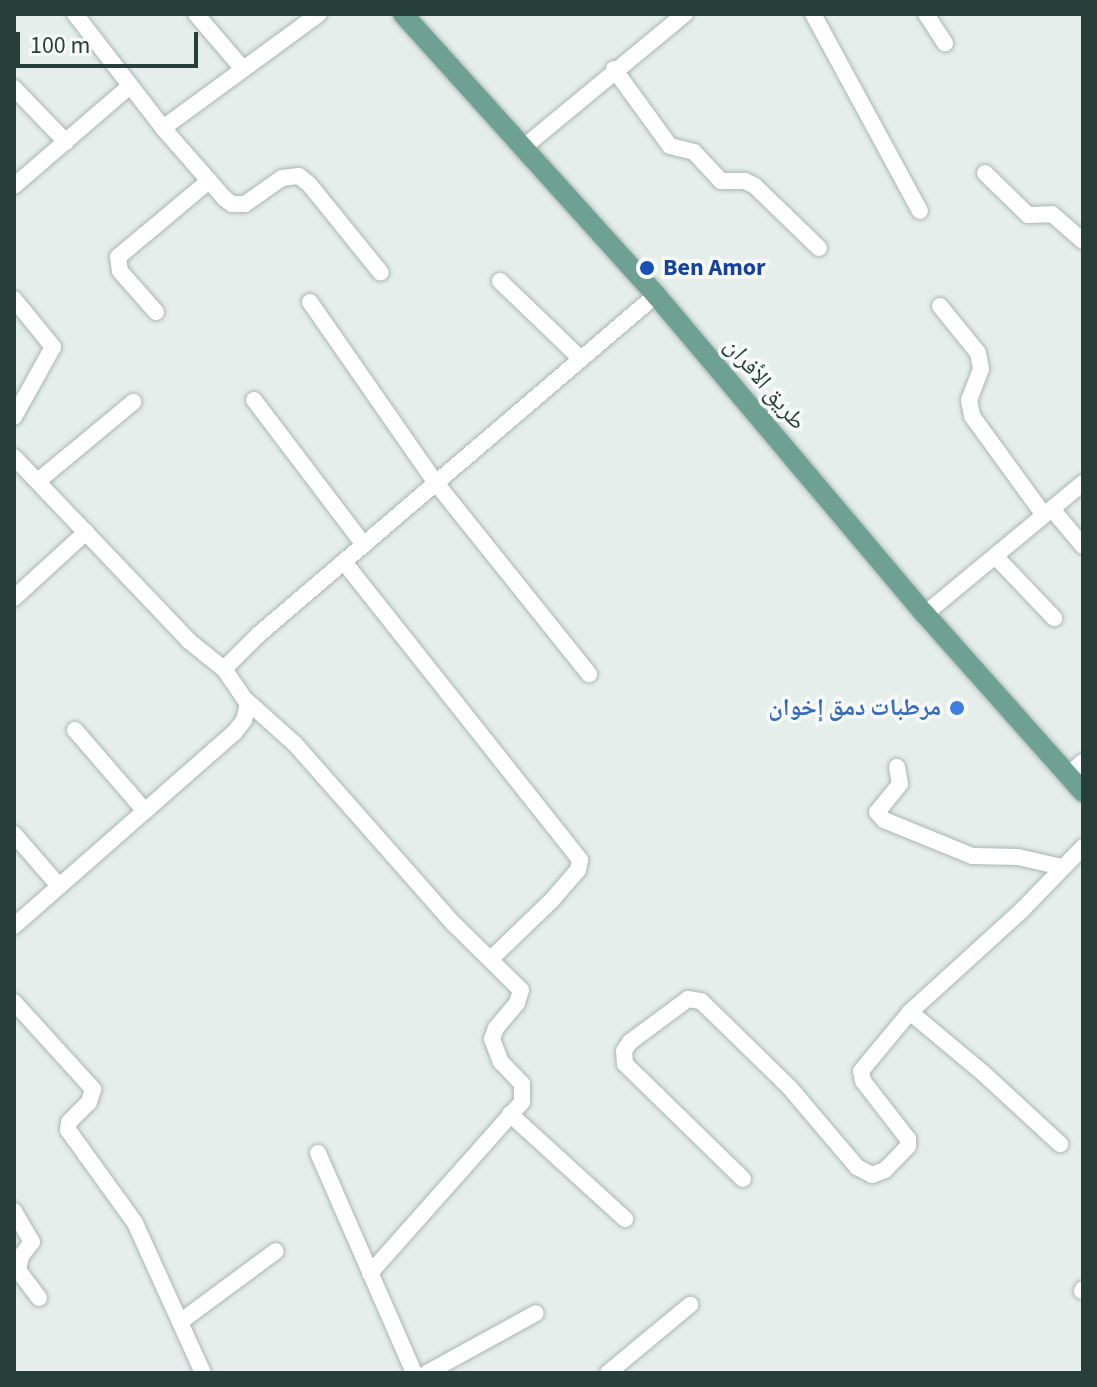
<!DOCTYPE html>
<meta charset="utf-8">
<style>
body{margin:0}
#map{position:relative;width:1097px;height:1387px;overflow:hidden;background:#e6eeeb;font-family:"Source Sans 3","Noto Naskh Arabic",sans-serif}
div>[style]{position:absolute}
.roads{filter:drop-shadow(0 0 2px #a9b6b2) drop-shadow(0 0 2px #a9b6b2)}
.minor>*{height:16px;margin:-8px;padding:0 8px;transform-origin:8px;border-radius:8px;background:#fff}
.major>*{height:20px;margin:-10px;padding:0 10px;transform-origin:10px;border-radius:10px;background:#6ea094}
.dots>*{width:22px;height:22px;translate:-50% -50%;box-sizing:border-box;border:4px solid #f7faf9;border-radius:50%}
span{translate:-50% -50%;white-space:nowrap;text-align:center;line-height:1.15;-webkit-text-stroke:7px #f7faf9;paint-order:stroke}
.transit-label{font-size:24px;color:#164399;font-weight:700}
.left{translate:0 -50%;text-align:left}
.street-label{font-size:24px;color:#263f39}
.shop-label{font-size:24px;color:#366cbe;font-weight:700}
.right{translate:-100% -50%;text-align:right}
.frame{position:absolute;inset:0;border:16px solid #263f39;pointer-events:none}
.scale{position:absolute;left:16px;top:32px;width:182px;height:36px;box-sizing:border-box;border:4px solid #263f39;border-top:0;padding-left:10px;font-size:24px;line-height:28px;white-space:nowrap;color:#263f39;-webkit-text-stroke:6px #f7faf9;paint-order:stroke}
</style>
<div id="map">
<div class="roads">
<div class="minor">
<div style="left:75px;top:14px;width:144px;rotate:52.3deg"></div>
<div style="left:163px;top:128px;width:93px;rotate:48.9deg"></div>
<div style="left:224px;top:198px;width:10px;rotate:37deg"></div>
<div style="left:232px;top:204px;width:13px"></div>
<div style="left:245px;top:204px;width:45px;rotate:-35.1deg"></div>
<div style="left:282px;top:178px;width:17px;rotate:-7deg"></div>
<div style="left:299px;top:176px;width:13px;rotate:39deg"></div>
<div style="left:309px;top:184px;width:114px;rotate:51deg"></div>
<div style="left:196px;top:14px;width:72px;rotate:49.5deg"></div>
<div style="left:813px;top:14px;width:224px;rotate:61.5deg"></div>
<div style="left:926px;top:14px;width:35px;rotate:57deg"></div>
<div style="left:614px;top:69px;width:95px;rotate:54deg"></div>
<div style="left:670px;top:146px;width:25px;rotate:14deg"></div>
<div style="left:694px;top:152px;width:40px;rotate:47deg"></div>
<div style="left:721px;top:181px;width:24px"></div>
<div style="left:745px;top:181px;width:11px;rotate:27deg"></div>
<div style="left:755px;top:186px;width:89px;rotate:44.1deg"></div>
<div style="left:14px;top:88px;width:75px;rotate:46.1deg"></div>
<div style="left:163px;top:128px;width:193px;rotate:-36.2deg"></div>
<div style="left:524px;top:147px;width:209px;rotate:-39.6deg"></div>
<div style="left:985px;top:173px;width:60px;rotate:44.3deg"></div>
<div style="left:1028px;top:215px;width:24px;rotate:-2deg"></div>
<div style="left:1052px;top:214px;width:41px;rotate:41.1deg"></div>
<div style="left:14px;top:186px;width:153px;rotate:-40.8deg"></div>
<div style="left:500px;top:281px;width:112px;rotate:43.9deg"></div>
<div style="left:14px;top:299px;width:62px;rotate:50.9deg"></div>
<div style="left:53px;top:347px;width:80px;rotate:119.1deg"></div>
<div style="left:310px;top:302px;width:221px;rotate:55.2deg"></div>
<div style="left:436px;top:483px;width:245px;rotate:51.3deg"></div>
<div style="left:940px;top:306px;width:60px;rotate:51deg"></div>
<div style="left:978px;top:353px;width:16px;rotate:79deg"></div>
<div style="left:981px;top:369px;width:33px;rotate:111deg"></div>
<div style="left:969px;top:400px;width:16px;rotate:79deg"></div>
<div style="left:972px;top:416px;width:122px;rotate:54deg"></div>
<div style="left:156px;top:312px;width:55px;rotate:-131.3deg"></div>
<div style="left:120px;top:271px;width:14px;rotate:-98deg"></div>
<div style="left:118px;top:257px;width:119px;rotate:-39.9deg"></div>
<div style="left:254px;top:400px;width:182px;rotate:52.8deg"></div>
<div style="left:14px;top:457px;width:254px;rotate:46.4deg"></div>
<div style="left:189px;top:641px;width:45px;rotate:38.7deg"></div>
<div style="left:38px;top:481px;width:124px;rotate:-39.7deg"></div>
<div style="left:1052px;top:509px;width:48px;rotate:50deg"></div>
<div style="left:995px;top:556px;width:86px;rotate:46.4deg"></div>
<div style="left:344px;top:562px;width:380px;rotate:51.6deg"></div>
<div style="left:580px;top:860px;width:10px;rotate:101deg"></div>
<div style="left:578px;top:870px;width:40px;rotate:131deg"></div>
<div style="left:552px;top:900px;width:85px;rotate:136deg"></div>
<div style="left:14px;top:598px;width:98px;rotate:-42.5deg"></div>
<div style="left:925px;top:614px;width:205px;rotate:-39.7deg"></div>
<div style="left:247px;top:701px;width:64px;rotate:41.9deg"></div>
<div style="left:295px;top:744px;width:239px;rotate:48.6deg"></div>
<div style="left:453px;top:923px;width:95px;rotate:44.6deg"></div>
<div style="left:521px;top:990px;width:14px;rotate:107deg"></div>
<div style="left:517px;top:1003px;width:33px;rotate:130deg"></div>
<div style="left:496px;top:1028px;width:12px;rotate:110deg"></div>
<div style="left:492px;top:1039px;width:25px;rotate:69deg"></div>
<div style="left:501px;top:1062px;width:30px;rotate:46deg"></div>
<div style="left:522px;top:1084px;width:18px;rotate:90deg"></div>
<div style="left:522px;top:1102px;width:229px;rotate:131.6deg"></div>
<div style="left:75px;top:730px;width:107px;rotate:49.2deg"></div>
<div style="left:897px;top:767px;width:17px;rotate:80deg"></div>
<div style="left:900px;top:784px;width:36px;rotate:129deg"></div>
<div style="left:877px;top:812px;width:11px;rotate:49deg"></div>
<div style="left:884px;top:820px;width:95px;rotate:22.2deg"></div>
<div style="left:972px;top:856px;width:46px;rotate:1.2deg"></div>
<div style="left:1018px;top:857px;width:45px;rotate:12.8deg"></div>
<div style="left:1068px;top:775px;width:20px;rotate:-41deg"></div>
<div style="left:14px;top:834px;width:69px;rotate:49.1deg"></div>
<div style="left:14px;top:926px;width:293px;rotate:-41.3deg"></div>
<div style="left:234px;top:733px;width:16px;rotate:-52deg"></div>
<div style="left:244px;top:720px;width:16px;rotate:-76deg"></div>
<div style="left:248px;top:704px;width:42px;rotate:-124.4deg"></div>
<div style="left:224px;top:669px;width:48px;rotate:-45deg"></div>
<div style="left:258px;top:635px;width:523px;rotate:-40.51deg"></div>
<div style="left:14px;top:1002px;width:118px;rotate:47.8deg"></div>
<div style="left:93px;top:1089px;width:14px;rotate:107deg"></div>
<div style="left:89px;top:1102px;width:28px;rotate:135deg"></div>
<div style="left:69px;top:1122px;width:8px;rotate:97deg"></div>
<div style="left:68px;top:1130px;width:115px;rotate:54.2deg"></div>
<div style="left:135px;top:1223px;width:165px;rotate:65.6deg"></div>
<div style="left:910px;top:1012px;width:95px;rotate:39.9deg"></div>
<div style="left:983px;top:1073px;width:105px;rotate:42.7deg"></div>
<div style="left:510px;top:1114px;width:156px;rotate:42.4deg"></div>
<div style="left:318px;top:1153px;width:240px;rotate:66.4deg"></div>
<div style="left:743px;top:1179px;width:165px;rotate:-135.7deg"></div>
<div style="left:625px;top:1064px;width:13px;rotate:-94deg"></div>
<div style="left:624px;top:1051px;width:11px;rotate:-56deg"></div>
<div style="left:630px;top:1042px;width:72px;rotate:-36.6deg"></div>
<div style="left:688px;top:999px;width:13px;rotate:9deg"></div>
<div style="left:701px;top:1001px;width:124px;rotate:44.3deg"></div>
<div style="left:790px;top:1088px;width:104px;rotate:49.7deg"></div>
<div style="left:857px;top:1167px;width:17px;rotate:28deg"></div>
<div style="left:872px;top:1175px;width:14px;rotate:-21deg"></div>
<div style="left:885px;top:1170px;width:33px;rotate:-46deg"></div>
<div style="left:908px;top:1146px;width:7px;rotate:-90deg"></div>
<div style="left:908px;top:1139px;width:73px;rotate:-127.8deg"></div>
<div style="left:863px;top:1081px;width:10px;rotate:-101deg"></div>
<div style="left:861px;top:1071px;width:77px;rotate:-50.3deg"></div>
<div style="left:910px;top:1012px;width:151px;rotate:-42.3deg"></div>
<div style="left:1022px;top:910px;width:88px;rotate:-45.9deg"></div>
<div style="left:14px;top:1211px;width:36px;rotate:60deg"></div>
<div style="left:32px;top:1242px;width:18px;rotate:128deg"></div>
<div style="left:21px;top:1256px;width:14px;rotate:102deg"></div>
<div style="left:18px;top:1270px;width:35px;rotate:53deg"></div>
<div style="left:1082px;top:1291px;width:2px;rotate:-63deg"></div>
<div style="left:180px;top:1322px;width:119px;rotate:-36.5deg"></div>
<div style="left:427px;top:1373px;width:124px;rotate:-28.8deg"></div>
<div style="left:608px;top:1373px;width:107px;rotate:-39.7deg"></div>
</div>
<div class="major">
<div style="left:403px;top:14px;width:378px;rotate:48deg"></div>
<div style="left:656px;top:295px;width:417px;rotate:49.9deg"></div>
<div style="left:925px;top:614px;width:238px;rotate:48.4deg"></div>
</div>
</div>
<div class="dots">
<div style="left:647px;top:268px;background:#1a4fb4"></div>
<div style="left:957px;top:708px;background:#3f7fe0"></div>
</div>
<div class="transit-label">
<span class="left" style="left:663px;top:268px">Ben Amor</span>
</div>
<div class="street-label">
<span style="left:765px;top:384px;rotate:50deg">طريق الأفران</span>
</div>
<div class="shop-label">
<span class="right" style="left:941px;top:708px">مرطبات دمق إخوان</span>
</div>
<div class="frame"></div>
<div class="scale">100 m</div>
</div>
